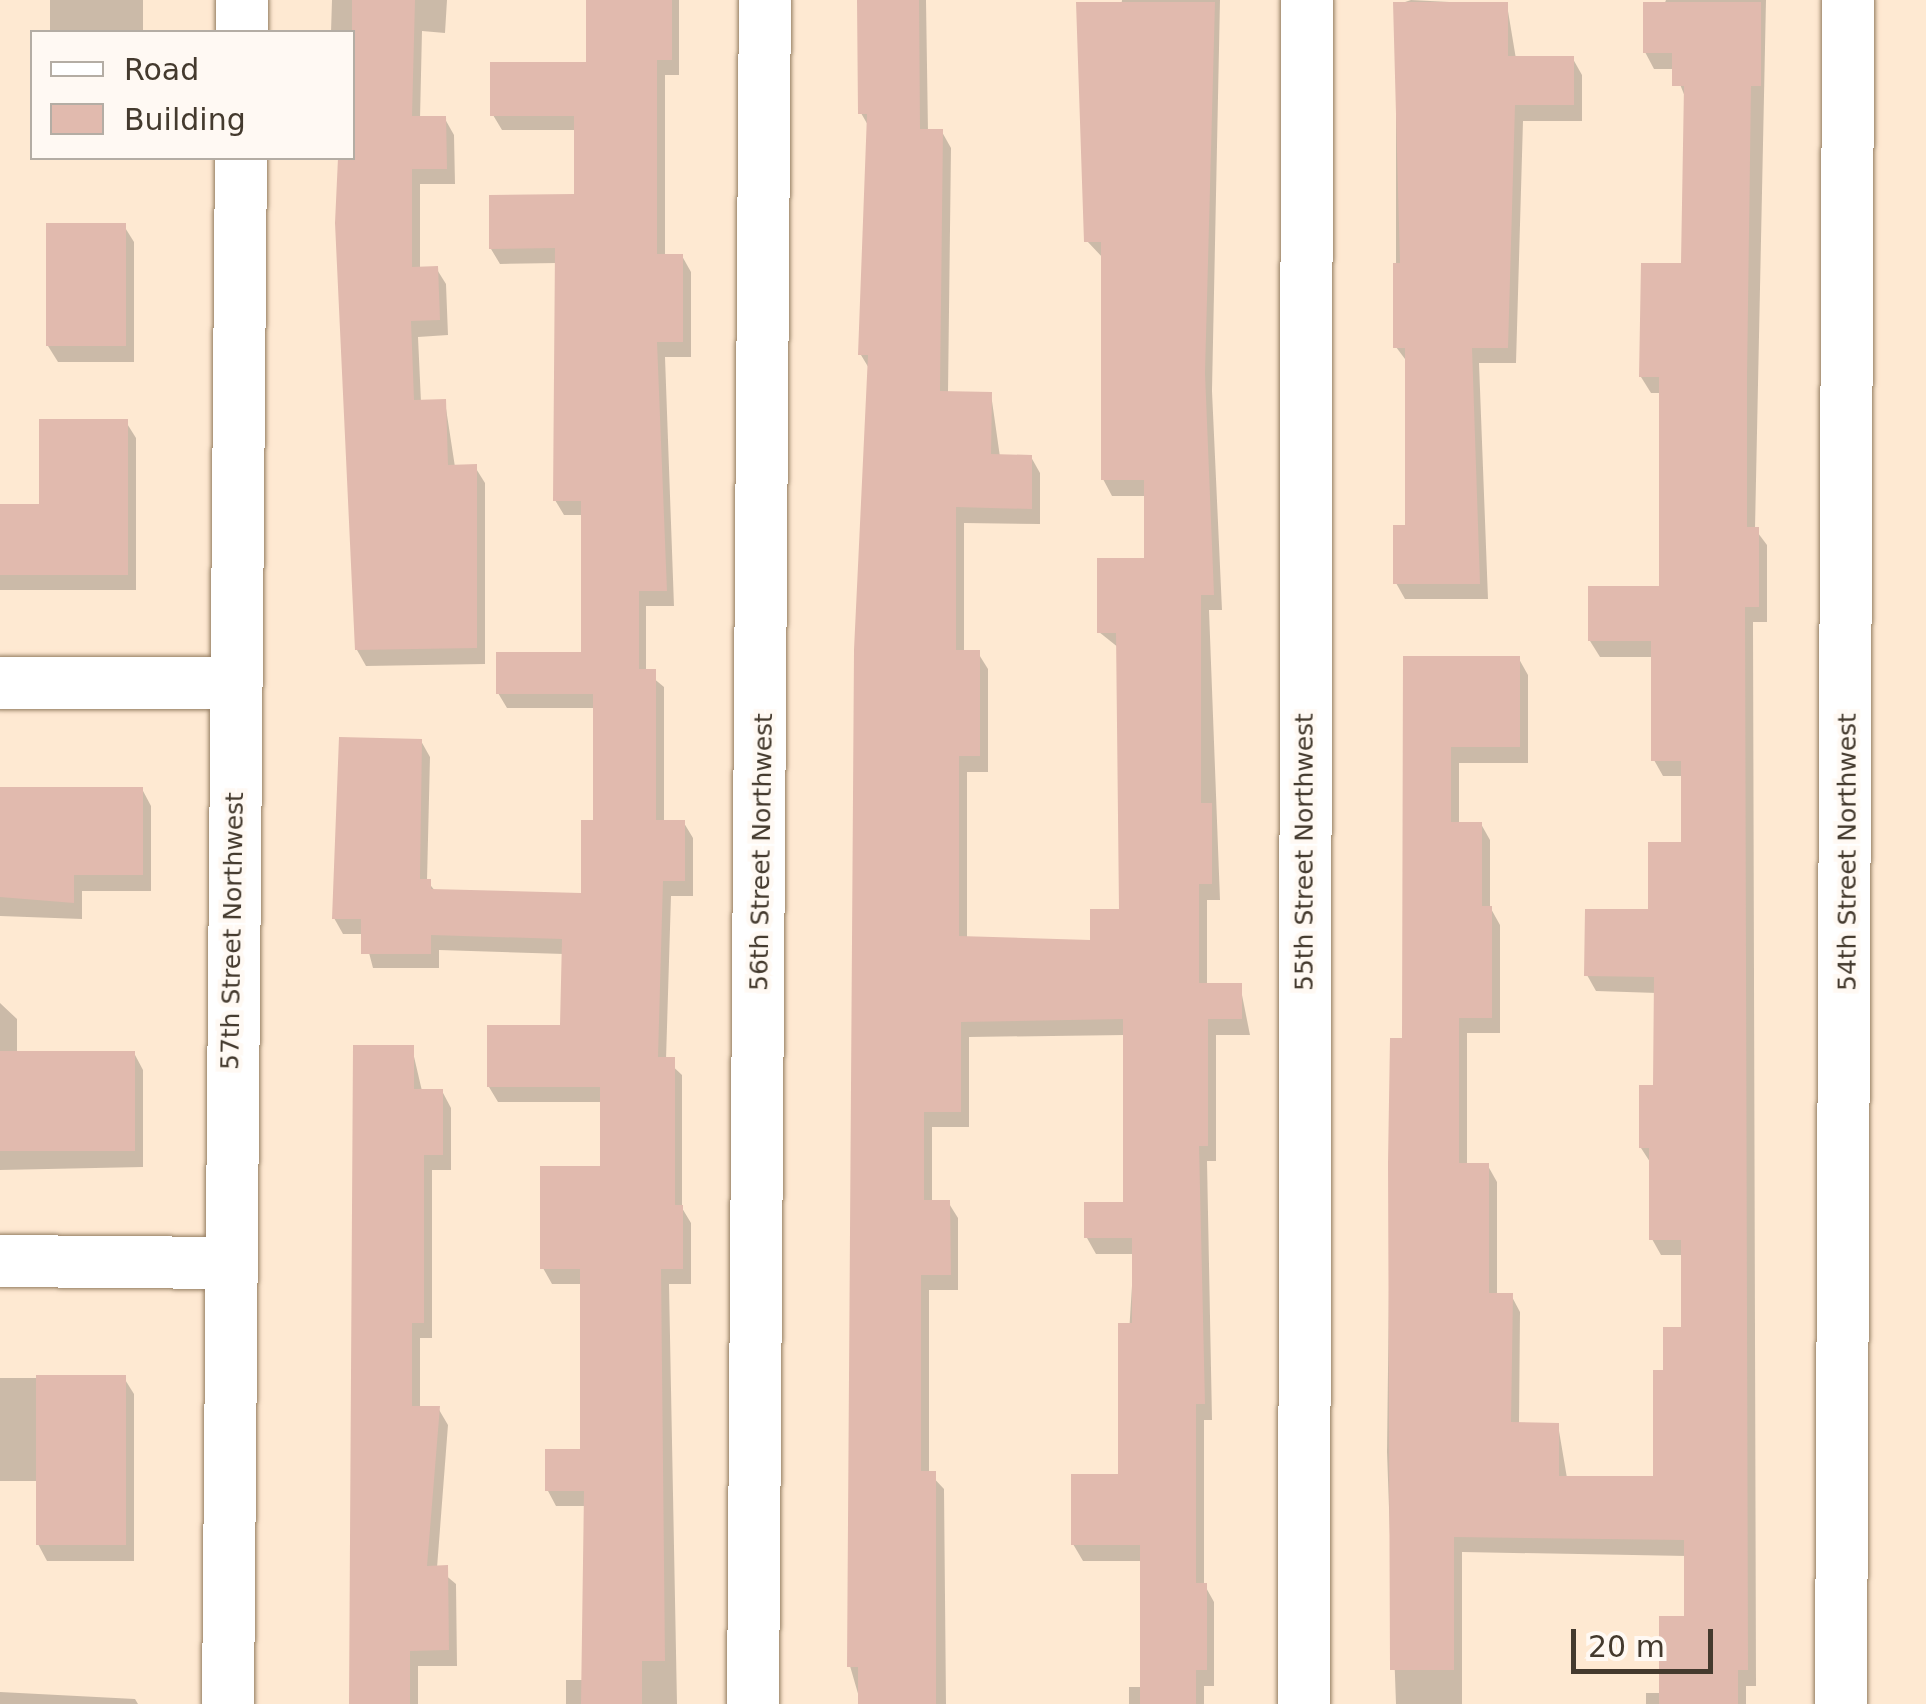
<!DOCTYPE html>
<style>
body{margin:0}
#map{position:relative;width:1926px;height:1704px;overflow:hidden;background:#fee9d2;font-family:"DejaVu Sans",sans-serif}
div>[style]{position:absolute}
.shadow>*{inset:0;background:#0003;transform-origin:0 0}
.building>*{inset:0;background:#e1baae;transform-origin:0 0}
.roads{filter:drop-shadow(0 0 2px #957e62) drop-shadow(0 0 2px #957e62)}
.minor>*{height:52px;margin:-26px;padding:0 26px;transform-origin:26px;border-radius:26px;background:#fff}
span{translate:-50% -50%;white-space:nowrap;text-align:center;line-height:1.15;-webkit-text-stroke:9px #fff9f3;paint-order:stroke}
.street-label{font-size:25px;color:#443a2e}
.legend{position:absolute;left:30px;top:30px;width:325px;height:130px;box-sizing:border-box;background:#fff9f3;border:2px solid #b4ada4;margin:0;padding:12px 18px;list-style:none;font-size:30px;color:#443a2e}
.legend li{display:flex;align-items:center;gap:20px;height:50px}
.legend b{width:50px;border:2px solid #b4ada4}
.scale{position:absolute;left:1571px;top:1629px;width:142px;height:45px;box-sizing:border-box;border:5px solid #443a2e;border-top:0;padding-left:12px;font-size:30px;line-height:35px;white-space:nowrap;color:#443a2e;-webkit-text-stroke:8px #fff9f3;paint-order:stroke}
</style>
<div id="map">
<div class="shadow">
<div style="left:50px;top:0;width:93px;height:32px"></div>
<div style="clip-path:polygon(332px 0,447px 0,445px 33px,422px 31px,420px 119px,445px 119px,454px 135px,455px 184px,420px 184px,420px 269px,436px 268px,446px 284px,448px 335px,418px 337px,421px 402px,445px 402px,455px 467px,475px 467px,485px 483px,485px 664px,366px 666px,357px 650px,338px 223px,339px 158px,352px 158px,352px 32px,331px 32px)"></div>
<div style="clip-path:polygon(588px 0,679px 0,679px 75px,665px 75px,665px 256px,682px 256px,691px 272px,691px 357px,665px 357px,674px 606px,646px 606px,646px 672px,664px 687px,664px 823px,684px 823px,693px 838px,693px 896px,671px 896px,666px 1060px,682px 1075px,682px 1208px,691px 1223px,691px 1284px,669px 1284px,677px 1704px,566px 1704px,566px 1680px,583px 1680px,586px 1506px,556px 1506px,548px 1491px,582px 1452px,582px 1284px,552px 1284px,543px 1268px,603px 1168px,603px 1102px,498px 1102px,489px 1087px,562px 1027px,564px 954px,439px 950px,439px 968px,373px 968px,364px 934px,343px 934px,334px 918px,421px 741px,430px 757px,427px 881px,436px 892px,583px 895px,596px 823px,596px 708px,507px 708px,498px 693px,583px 654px,583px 515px,564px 515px,555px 500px,557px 263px,500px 264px,491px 249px,576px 196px,576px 130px,502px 130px,493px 115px,588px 64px)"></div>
<div style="clip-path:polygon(872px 0,926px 0,928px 132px,942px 132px,951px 148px,948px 393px,991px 394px,1000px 457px,1031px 457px,1040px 473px,1040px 524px,964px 523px,964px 653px,978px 653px,988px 669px,988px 772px,967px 772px,967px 939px,1092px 942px,1122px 911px,1119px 648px,1099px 632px,1146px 560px,1146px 496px,1112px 496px,1103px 479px,1103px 258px,1087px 241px,1122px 0,1220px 0,1212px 391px,1222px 610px,1209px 610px,1220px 900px,1207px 900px,1207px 985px,1240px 985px,1250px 1035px,1216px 1035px,1216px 1161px,1207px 1161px,1212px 1420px,1204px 1420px,1204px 1584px,1214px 1602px,1214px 1686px,1204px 1686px,1204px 1704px,1129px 1704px,1129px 1687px,1143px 1687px,1143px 1561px,1083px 1561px,1073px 1544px,1120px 1476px,1134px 1254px,1096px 1254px,1087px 1238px,1125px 1204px,1125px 1035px,969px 1037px,969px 1127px,932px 1127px,932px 1202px,948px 1202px,958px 1218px,958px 1290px,929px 1290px,929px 1473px,944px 1489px,946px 1704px,861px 1704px,850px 1666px,870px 370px,861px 355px,869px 127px,861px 113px)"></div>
<div style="clip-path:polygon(1411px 0,1507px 5px,1516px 59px,1573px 59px,1582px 75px,1582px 121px,1523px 121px,1516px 363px,1479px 363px,1488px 599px,1405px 599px,1396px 583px,1408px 528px,1408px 363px,1396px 347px,1396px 5px)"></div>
<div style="clip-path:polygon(1666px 0,1766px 0,1755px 529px,1767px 545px,1767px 622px,1753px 622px,1756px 1686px,1746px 1686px,1746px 1704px,1646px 1704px,1646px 1693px,1662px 1693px,1687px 1619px,1687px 1556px,1462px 1552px,1462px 1704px,1396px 1704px,1387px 1452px,1392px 1041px,1405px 1041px,1406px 659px,1519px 659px,1528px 675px,1528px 763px,1459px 763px,1459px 824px,1481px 824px,1490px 840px,1490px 907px,1500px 925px,1500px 1033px,1467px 1033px,1467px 1166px,1488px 1166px,1497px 1182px,1497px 1295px,1511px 1295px,1520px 1312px,1519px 1425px,1558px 1425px,1567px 1478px,1655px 1478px,1666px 1372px,1683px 1329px,1683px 1255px,1661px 1255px,1652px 1239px,1652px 1165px,1641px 1148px,1655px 1087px,1657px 993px,1596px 991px,1587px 975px,1650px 912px,1683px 845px,1683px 776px,1663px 776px,1654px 760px,1654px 657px,1600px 657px,1590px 641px,1662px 589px,1662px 393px,1651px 393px,1641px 377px,1684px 265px,1687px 102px,1674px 69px,1654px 69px,1645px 52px)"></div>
<div style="clip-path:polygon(124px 226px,134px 242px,134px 362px,58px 362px,48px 346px)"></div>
<div style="clip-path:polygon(126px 422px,136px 438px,136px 590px,0 590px,0 506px,41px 506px)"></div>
<div style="clip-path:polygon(142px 789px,151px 806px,151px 891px,82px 891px,82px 919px,0 916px,0 790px)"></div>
<div style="clip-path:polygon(0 1003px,17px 1019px,17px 1053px,134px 1053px,143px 1070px,143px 1167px,0 1170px)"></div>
<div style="clip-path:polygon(412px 1048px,422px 1091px,442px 1091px,451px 1108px,451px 1170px,432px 1170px,432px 1338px,420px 1338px,420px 1408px,438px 1408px,448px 1425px,437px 1568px,456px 1584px,457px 1666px,418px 1666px,418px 1704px,351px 1704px)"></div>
<div style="clip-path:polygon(0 1378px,124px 1378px,134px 1394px,134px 1561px,47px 1561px,38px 1544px,38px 1481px,0 1481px)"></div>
<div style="clip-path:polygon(0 1692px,135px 1699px,138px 1704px,0 1704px)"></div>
</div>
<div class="building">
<div style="clip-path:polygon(352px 0,415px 0,412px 116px,446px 116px,447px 169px,412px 169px,412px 267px,438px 266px,440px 320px,411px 321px,414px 400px,446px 399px,448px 465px,477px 464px,477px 648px,355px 650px,335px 223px,338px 158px,352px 158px)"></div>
<div style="clip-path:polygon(586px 0,672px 0,672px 60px,657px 60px,657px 254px,683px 254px,683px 342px,657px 342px,667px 591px,639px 591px,639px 669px,656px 669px,656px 820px,685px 820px,685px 881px,663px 881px,658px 1057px,675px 1057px,675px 1205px,683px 1205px,683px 1269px,661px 1269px,665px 1661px,642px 1661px,642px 1704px,581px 1704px,584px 1491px,545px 1491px,545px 1449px,580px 1449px,580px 1269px,540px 1269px,540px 1166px,600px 1166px,600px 1087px,487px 1087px,487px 1025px,560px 1025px,562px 939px,431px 935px,431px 954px,361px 954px,361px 919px,332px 919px,339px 737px,422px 739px,420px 879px,431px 879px,431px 889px,581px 893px,581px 820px,593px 820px,593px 694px,496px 694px,496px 652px,581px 652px,581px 501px,553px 501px,555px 248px,489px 249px,489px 195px,574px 194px,574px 116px,490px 116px,490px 62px,586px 62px)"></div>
<div style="clip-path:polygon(857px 0,919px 0,920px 129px,943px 129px,940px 391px,992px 392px,991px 454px,1032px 455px,1032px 509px,956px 507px,956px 650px,980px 650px,980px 756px,959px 756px,959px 936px,1090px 940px,1090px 909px,1119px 909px,1116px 633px,1097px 633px,1097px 558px,1144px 558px,1144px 480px,1101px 480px,1101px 242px,1084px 242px,1076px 2px,1215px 2px,1205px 373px,1214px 595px,1201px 595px,1201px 803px,1212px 803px,1212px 884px,1199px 884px,1199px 983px,1242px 983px,1242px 1019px,1208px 1019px,1208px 1146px,1199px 1146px,1205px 1404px,1196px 1404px,1196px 1583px,1207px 1583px,1207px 1670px,1196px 1670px,1196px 1704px,1140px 1704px,1140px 1545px,1071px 1545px,1071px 1474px,1118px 1474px,1118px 1323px,1132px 1323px,1132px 1238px,1084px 1238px,1084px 1202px,1123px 1202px,1123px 1019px,961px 1022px,961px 1112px,924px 1112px,924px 1200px,950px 1200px,951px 1275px,921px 1275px,921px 1471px,936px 1471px,936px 1704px,858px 1704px,858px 1667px,847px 1667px,854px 650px,868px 355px,858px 355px,867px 114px,858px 114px)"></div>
<div style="clip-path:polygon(1393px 2px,1508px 2px,1508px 56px,1574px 56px,1574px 105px,1515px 105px,1508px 348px,1472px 348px,1480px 584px,1393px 584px,1393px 525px,1405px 525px,1405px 348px,1393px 348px,1393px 263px,1400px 263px)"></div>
<div style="clip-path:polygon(1643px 2px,1761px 2px,1761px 86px,1751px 86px,1747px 377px,1747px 527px,1759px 527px,1759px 607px,1745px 607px,1748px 1670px,1738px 1670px,1738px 1704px,1659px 1704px,1659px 1616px,1684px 1616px,1684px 1540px,1454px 1537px,1454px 1670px,1390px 1670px,1388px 1163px,1390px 1038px,1402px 1038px,1403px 656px,1520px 656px,1520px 747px,1451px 747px,1451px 822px,1482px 822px,1482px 906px,1492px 906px,1492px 1018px,1459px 1018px,1459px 1163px,1489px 1163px,1489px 1293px,1513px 1293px,1511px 1422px,1559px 1423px,1559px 1476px,1653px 1476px,1653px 1370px,1663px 1370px,1663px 1327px,1681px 1327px,1681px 1240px,1649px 1240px,1649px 1148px,1639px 1148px,1639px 1085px,1653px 1085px,1654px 977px,1584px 976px,1585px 909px,1648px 909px,1648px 842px,1681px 842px,1681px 761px,1651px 761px,1651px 641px,1588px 641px,1588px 586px,1659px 586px,1659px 377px,1639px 377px,1641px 263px,1681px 263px,1684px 86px,1672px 86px,1672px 53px,1643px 53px)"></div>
<div style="left:46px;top:223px;width:80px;height:123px"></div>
<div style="clip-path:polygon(39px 419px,128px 419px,128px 575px,0 575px,0 504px,39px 504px)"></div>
<div style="clip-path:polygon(0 787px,143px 787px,143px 875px,74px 875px,74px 903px,0 897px)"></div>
<div style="clip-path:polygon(353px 1045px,414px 1045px,414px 1089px,443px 1089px,443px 1155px,424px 1155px,424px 1323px,412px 1323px,412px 1406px,440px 1406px,427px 1566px,448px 1565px,449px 1650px,410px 1651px,410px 1704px,349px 1704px)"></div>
<div style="left:0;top:1051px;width:135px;height:100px"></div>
<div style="left:36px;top:1375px;width:90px;height:170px"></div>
</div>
<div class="roads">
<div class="minor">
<div style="left:242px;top:32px;width:32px;rotate:-90deg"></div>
<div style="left:0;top:683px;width:236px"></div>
<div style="left:0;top:1261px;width:230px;rotate:0.5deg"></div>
<div style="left:228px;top:1704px;width:1546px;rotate:-89.52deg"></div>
<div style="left:753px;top:1704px;width:1704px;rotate:-89.6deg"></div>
<div style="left:1304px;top:1704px;width:1704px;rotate:-89.9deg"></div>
<div style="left:1841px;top:1704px;width:1704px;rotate:-89.76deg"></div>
</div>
</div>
<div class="street-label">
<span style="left:762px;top:852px;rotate:-89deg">56th Street Northwest</span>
<span style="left:1305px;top:852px;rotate:-90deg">55th Street Northwest</span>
<span style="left:1848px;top:852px;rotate:-90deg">54th Street Northwest</span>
<span style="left:233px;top:931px;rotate:-89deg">57th Street Northwest</span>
</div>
<ul class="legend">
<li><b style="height:12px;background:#fff"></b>Road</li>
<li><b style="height:28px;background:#e1baae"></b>Building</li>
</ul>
<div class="scale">20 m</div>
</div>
